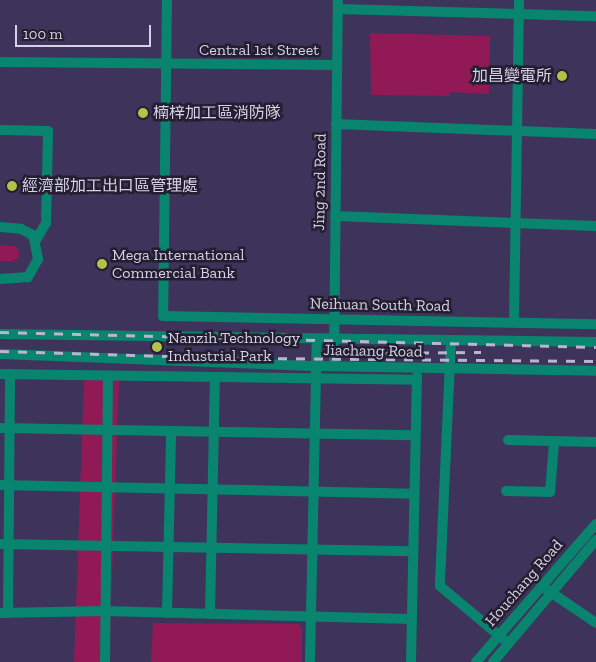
<!DOCTYPE html>
<meta charset="utf-8">
<style>
body{margin:0}
#map{position:relative;width:596px;height:662px;overflow:hidden;background:#3e335a;font-family:"Zilla Slab","Noto Sans TC",serif}
div>[style]{position:absolute}
.green>*{inset:0;background:#911a56;transform-origin:0 0}
.minor>*{height:10px;margin:-5px;padding:0 5px;transform-origin:5px;border-radius:5px;background:#08846f}
.rail>*{height:2.5px;margin-top:-1.25px;transform-origin:0;background:repeating-linear-gradient(90deg,#bbb5d0 0 9px,transparent 0 18px)}
.dots>*{width:14px;height:14px;translate:-50% -50%;box-sizing:border-box;border:2px solid #231f30;border-radius:50%}
span{translate:-50% -50%;white-space:nowrap;text-align:center;line-height:1.15;-webkit-text-stroke:5px #231f30;paint-order:stroke}
.street-label{font-size:16px;color:#d6d1e9}
.poi-label{font-size:16px;color:#d6d1e9}
.right{translate:-100% -50%;text-align:right}
.left{translate:0 -50%;text-align:left}
.scale{position:absolute;left:15px;top:25px;width:136px;height:22px;box-sizing:border-box;border:2px solid #d6d1e9;border-top:0;padding-left:6px;font-size:15px;line-height:18px;white-space:nowrap;color:#d6d1e9;-webkit-text-stroke:4px #231f30;paint-order:stroke}
</style>
<div id="map">
<div class="green">
<div style="clip-path:polygon(370px 33px,490px 36px,489px 94px,450px 92px,450px 96px,371px 95px)"></div>
<div style="clip-path:polygon(0 245px,15px 246px,19px 251px,19px 257px,13px 261px,0 261px)"></div>
<div style="left:84px;top:378px;width:35px;height:284px;rotate:2deg"></div>
<div style="clip-path:polygon(153px 623px,298px 624px,302px 627px,302px 662px,151px 662px)"></div>
</div>
<div class="minor">
<div style="left:167px;top:0;width:316px;rotate:90.7deg"></div>
<div style="left:163px;top:316px;width:433px;rotate:1.1deg"></div>
<div style="left:338px;top:9px;width:258px;rotate:1.6deg"></div>
<div style="left:0;top:62px;width:337px;rotate:0.5deg"></div>
<div style="left:336px;top:124px;width:260px;rotate:2.2deg"></div>
<div style="left:0;top:130px;width:48px;rotate:1.2deg"></div>
<div style="left:48px;top:131px;width:92px;rotate:91.2deg"></div>
<div style="left:46px;top:223px;width:20px;rotate:120deg"></div>
<div style="left:335px;top:216px;width:261px;rotate:2.2deg"></div>
<div style="left:0;top:227px;width:21px;rotate:5deg"></div>
<div style="left:21px;top:229px;width:13px;rotate:27deg"></div>
<div style="left:33px;top:235px;width:25px;rotate:78deg"></div>
<div style="left:38px;top:259px;width:21px;rotate:119deg"></div>
<div style="left:28px;top:277px;width:28px;rotate:176deg"></div>
<div style="left:514px;top:322px;width:322px;rotate:-89.1deg"></div>
<div style="left:0;top:334px;width:596px;rotate:0.77deg"></div>
<div style="left:451px;top:340px;width:246px;rotate:92.6deg"></div>
<div style="left:440px;top:586px;width:89px;rotate:40deg"></div>
<div style="left:0;top:354px;width:317px;rotate:2.2deg"></div>
<div style="left:317px;top:366px;width:279px;rotate:1deg"></div>
<div style="left:334px;top:365px;width:365px;rotate:-89.4deg"></div>
<div style="left:0;top:374px;width:417px;rotate:0.8deg"></div>
<div style="left:0;top:428px;width:415px;rotate:1deg"></div>
<div style="left:508px;top:440px;width:88px;rotate:1.3deg"></div>
<div style="left:0;top:485px;width:414px;rotate:1.2deg"></div>
<div style="left:506px;top:491px;width:44px;rotate:1.3deg"></div>
<div style="left:550px;top:492px;width:49px;rotate:-85.3deg"></div>
<div style="left:0;top:544px;width:413px;rotate:1deg"></div>
<div style="left:546px;top:589px;width:60px;rotate:34.2deg"></div>
<div style="left:0;top:613px;width:105px;rotate:-1.1deg"></div>
<div style="left:105px;top:611px;width:306px;rotate:1.5deg"></div>
<div style="left:8px;top:613px;width:239px;rotate:-89.5deg"></div>
<div style="left:167px;top:613px;width:182px;rotate:-88.7deg"></div>
<div style="left:210px;top:614px;width:237px;rotate:-88.8deg"></div>
<div style="left:105px;top:662px;width:286px;rotate:-89.4deg"></div>
<div style="left:310px;top:662px;width:323px;rotate:-88.8deg"></div>
<div style="left:411px;top:662px;width:286px;rotate:-88.8deg"></div>
<div style="left:476px;top:662px;width:183px;rotate:-49deg"></div>
<div style="left:493px;top:662px;width:160px;rotate:-49.8deg"></div>
</div>
<div class="rail">
<div style="left:0;top:332px;width:596px;rotate:1.44deg"></div>
<div style="left:0;top:351px;width:242px;rotate:1.7deg"></div>
<div style="left:242px;top:358px;width:354px;rotate:0.5deg"></div>
<div style="left:366px;top:353px;width:115px;rotate:-0.5deg"></div>
</div>
<div class="dots">
<div style="left:562px;top:76px;background:#b3c24b"></div>
<div style="left:143px;top:113px;background:#b3c24b"></div>
<div style="left:12px;top:186px;background:#b3c24b"></div>
<div style="left:102px;top:264px;background:#b3c24b"></div>
<div style="left:157px;top:347px;background:#b3c24b"></div>
</div>
<div class="street-label">
<span style="left:259px;top:50px">Central 1st Street</span>
<span style="left:320px;top:182px;rotate:-89deg">Jing 2nd Road</span>
<span style="left:380px;top:305px;rotate:1deg">Neihuan South Road</span>
<span style="left:373px;top:351px;rotate:1deg">Jiachang Road</span>
<span style="left:524px;top:583px;rotate:-49deg">Houchang Road</span>
</div>
<div class="poi-label">
<span class="right" style="left:552px;top:76px">加昌變電所</span>
<span class="left" style="left:153px;top:113px">楠梓加工區消防隊</span>
<span class="left" style="left:22px;top:186px">經濟部加工出口區管理處</span>
<span class="left" style="left:112px;top:264px">Mega International<br>Commercial Bank</span>
<span class="left" style="left:168px;top:347px">Nanzih Technology<br>Industrial Park</span>
</div>
<div class="scale">100 m</div>
</div>
